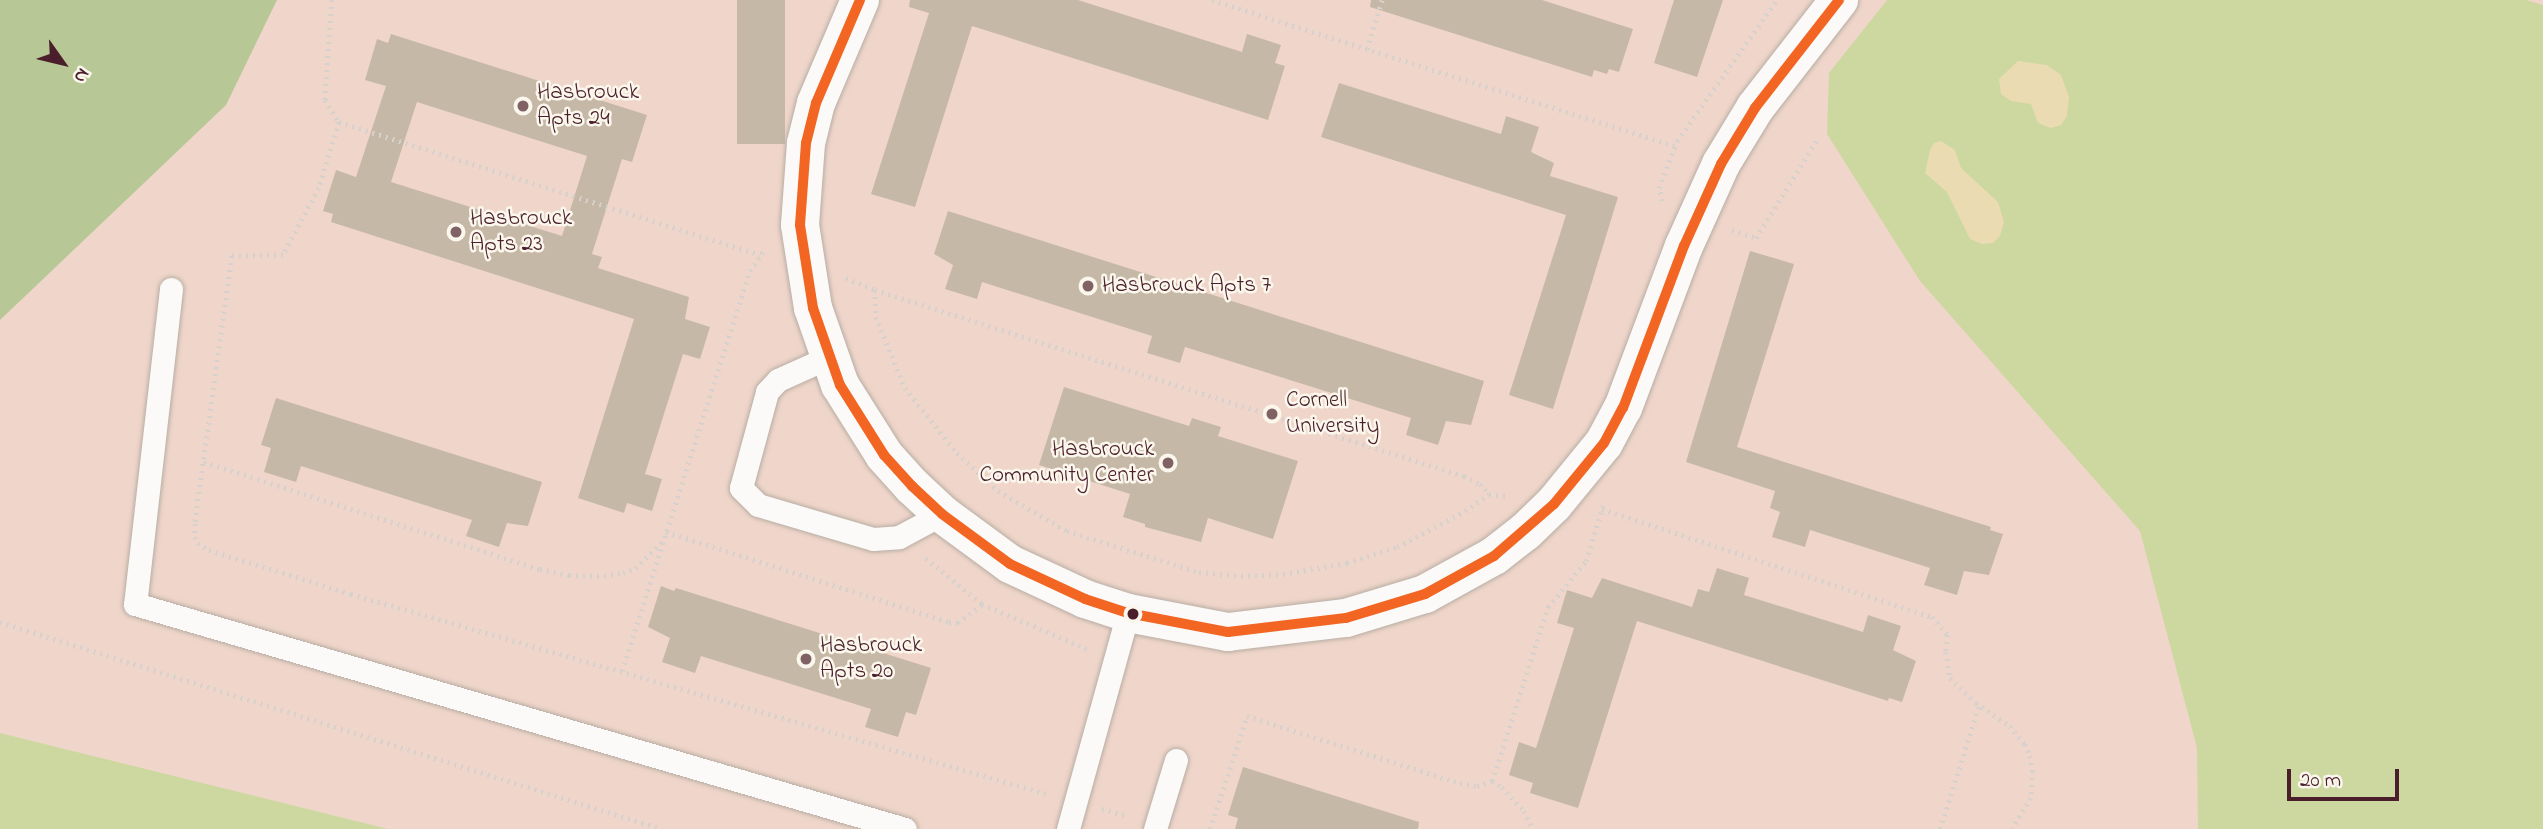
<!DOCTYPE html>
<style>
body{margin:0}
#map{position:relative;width:2543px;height:829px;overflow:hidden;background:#e7ddcd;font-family:"Indie Flower",sans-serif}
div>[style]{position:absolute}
.built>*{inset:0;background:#f0d6ca;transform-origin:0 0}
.green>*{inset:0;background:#ccd89f}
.forest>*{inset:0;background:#b7c796}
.sand>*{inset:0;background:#ebdbb3}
.building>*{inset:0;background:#c6b8a6;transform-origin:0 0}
.path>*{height:4.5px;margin-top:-2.25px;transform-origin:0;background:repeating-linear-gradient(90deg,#d6d1cd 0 2px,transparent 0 7px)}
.roads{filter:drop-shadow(0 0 2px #b8ada4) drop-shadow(0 0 2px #b8ada4)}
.lane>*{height:23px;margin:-11.5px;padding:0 11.5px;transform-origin:11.5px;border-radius:11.5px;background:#fbfaf8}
.street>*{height:38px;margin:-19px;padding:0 19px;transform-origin:19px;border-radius:19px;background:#fbfaf8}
.bus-1>*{height:10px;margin:-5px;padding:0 5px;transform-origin:5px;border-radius:5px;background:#f26522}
.dots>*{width:19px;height:19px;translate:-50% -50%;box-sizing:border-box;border:4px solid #fbf7ec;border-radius:50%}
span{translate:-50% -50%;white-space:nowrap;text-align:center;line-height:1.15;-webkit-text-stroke:5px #fbf7ec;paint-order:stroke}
.poi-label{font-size:23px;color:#4a1f2b}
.left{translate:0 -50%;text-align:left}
.right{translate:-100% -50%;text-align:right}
.north{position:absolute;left:28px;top:28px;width:70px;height:70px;-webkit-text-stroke:5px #fbf7ec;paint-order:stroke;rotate:124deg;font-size:19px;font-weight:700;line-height:28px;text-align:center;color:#4a1f2b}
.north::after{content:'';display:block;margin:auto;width:24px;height:32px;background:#4a1f2b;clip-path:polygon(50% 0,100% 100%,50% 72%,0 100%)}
.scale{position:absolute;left:2287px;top:769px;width:112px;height:32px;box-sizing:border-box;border:4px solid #4a1f2b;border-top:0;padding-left:9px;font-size:21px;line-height:24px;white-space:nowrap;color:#4a1f2b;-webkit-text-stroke:5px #fbf7ec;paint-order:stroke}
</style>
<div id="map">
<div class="built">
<div style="left:0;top:0;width:2543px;height:829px"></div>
</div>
<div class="green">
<div style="clip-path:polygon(1887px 0,2526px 0,2543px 5px,2543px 829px,2198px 829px,2197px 748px,2140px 531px,1920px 281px,1827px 134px,1829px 73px)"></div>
<div style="clip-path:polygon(0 733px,388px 829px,0 829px)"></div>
</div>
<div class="forest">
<div style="clip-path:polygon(0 0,277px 0,226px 105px,0 320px)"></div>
</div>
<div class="sand">
<div style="clip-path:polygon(2018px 61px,2047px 65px,2061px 75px,2069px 97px,2067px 116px,2061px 125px,2051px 128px,2038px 123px,2031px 104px,2011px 101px,2001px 94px,1999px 79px)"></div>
<div style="clip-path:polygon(1941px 141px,1955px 150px,1961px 168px,1998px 202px,2004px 222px,2000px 236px,1993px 243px,1982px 244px,1970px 239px,1947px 192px,1925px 173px,1930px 150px,1934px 143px)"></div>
</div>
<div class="building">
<div style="left:737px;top:0;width:48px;height:144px"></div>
<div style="clip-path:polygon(910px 0,1078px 0,1242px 52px,1247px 34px,1281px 45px,1275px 63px,1285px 66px,1268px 120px,972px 26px,915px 207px,871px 194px,929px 13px,909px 7px)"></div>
<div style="clip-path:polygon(1371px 0,1542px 0,1633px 29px,1619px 72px,1609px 69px,1607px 74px,1594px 70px,1592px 77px,1370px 7px)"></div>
<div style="clip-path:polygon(1674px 0,1723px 0,1697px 77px,1654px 63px)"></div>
<div style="clip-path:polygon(evenodd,391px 34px,647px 115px,632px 162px,622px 159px,592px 254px,602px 257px,598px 268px,689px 297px,685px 319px,710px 327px,700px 359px,683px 354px,645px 474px,662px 479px,652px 511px,627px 503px,624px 513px,578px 498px,634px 319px,331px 222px,333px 214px,323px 211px,336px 170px,356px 177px,386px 86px,365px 80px,377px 39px,388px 43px,391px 34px,417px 102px,587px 156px,562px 236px,391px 182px,417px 102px)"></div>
<div style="clip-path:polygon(1339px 83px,1501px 134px,1506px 116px,1539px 127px,1531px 152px,1554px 163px,1550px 176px,1618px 197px,1553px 409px,1509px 395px,1566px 215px,1321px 137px)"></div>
<div style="clip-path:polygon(948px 211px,1484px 381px,1471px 425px,1446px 421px,1438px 445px,1406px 435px,1411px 418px,1185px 347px,1180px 363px,1147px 353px,1152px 336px,982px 282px,977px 299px,945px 289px,953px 265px,934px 254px)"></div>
<div style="clip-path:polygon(1750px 251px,1794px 264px,1737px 447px,1991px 527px,1990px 530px,2003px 534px,1989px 575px,1964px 571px,1957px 595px,1924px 585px,1930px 568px,1810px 530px,1805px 547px,1772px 537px,1780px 512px,1770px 508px,1775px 491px,1686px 462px)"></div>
<div style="clip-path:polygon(1064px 387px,1189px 426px,1192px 418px,1221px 427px,1218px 436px,1298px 461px,1273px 539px,1208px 518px,1201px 542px,1145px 527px,1145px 524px,1123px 517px,1130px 494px,1039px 465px)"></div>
<div style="clip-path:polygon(276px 398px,542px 482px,528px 526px,507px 523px,499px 547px,466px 536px,472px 520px,301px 466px,296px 482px,264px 472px,271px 448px,261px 445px)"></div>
<div style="clip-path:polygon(1717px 568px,1749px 578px,1744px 595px,1863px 632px,1868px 615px,1901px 626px,1893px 650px,1916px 661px,1902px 702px,1889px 698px,1888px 701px,1637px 621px,1578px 808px,1530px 793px,1533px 783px,1509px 775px,1519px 742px,1536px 748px,1574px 628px,1557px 623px,1567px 590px,1592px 598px,1602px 578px,1692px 607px,1698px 589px,1709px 592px)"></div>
<div style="clip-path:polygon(661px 586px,674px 591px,676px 588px,931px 668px,916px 715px,906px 712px,898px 737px,865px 727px,871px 709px,701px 656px,695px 673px,662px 662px,670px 638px,648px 627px)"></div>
<div style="clip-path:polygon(1243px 767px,1419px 822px,1418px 829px,1235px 829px,1238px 818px,1228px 815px)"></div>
</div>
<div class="path">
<div style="left:332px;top:0;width:100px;rotate:94deg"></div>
<div style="left:325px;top:100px;width:26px;rotate:58deg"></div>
<div style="left:339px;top:122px;width:69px;rotate:106.9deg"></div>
<div style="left:319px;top:188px;width:76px;rotate:118.2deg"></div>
<div style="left:283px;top:255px;width:51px;rotate:178.9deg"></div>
<div style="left:232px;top:256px;width:271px;rotate:97.9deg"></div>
<div style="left:195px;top:524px;width:13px;rotate:90deg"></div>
<div style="left:195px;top:537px;width:7px;rotate:63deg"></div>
<div style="left:198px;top:543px;width:13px;rotate:32deg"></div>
<div style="left:209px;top:550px;width:149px;rotate:17.2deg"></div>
<div style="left:351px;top:594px;width:724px;rotate:16.03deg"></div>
<div style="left:1212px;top:0;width:485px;rotate:17.5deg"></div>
<div style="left:1367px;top:49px;width:51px;rotate:-73deg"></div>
<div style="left:339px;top:122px;width:442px;rotate:17.5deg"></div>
<div style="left:1662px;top:201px;width:13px;rotate:-103deg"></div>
<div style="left:1659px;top:188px;width:50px;rotate:-69deg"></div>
<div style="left:1677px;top:141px;width:173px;rotate:-54.7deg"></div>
<div style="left:1732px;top:230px;width:25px;rotate:18deg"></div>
<div style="left:1756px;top:238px;width:118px;rotate:-58.2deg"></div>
<div style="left:846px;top:278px;width:31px;rotate:22deg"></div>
<div style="left:875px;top:290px;width:27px;rotate:88deg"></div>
<div style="left:876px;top:317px;width:77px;rotate:67.8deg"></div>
<div style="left:905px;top:388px;width:83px;rotate:51.3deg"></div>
<div style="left:957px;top:453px;width:56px;rotate:42.8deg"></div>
<div style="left:998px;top:491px;width:80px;rotate:30.1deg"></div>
<div style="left:1067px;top:531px;width:138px;rotate:17.3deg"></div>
<div style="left:1199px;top:572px;width:42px;rotate:5.4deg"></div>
<div style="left:1241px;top:576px;width:42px;rotate:-2.7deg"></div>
<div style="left:1283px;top:574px;width:65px;rotate:-9.8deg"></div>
<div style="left:1347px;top:563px;width:52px;rotate:-17.7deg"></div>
<div style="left:1397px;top:547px;width:77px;rotate:-27.9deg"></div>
<div style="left:1465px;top:511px;width:29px;rotate:-35deg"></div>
<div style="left:1489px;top:494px;width:17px;rotate:7deg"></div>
<div style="left:875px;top:290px;width:618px;rotate:17.53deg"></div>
<div style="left:1464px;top:476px;width:18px;rotate:27deg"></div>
<div style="left:1480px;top:484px;width:13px;rotate:48deg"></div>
<div style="left:204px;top:462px;width:353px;rotate:17.7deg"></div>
<div style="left:540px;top:569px;width:30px;rotate:12deg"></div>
<div style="left:569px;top:575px;width:35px;rotate:2deg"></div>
<div style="left:604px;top:576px;width:19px;rotate:-9deg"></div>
<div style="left:623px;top:573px;width:13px;rotate:-23deg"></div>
<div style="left:635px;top:568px;width:39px;rotate:-44deg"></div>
<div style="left:1602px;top:509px;width:347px;rotate:18.1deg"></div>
<div style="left:1932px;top:617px;width:24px;rotate:48deg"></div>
<div style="left:1948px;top:635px;width:17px;rotate:97deg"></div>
<div style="left:1946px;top:652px;width:26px;rotate:81deg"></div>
<div style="left:1950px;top:678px;width:36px;rotate:44deg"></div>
<div style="left:1976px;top:703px;width:41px;rotate:34.1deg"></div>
<div style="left:2010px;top:726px;width:23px;rotate:50deg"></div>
<div style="left:2025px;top:744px;width:13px;rotate:67deg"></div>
<div style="left:2030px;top:756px;width:15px;rotate:79deg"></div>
<div style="left:2033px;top:771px;width:27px;rotate:94deg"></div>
<div style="left:2031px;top:798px;width:36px;rotate:122deg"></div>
<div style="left:666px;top:532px;width:297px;rotate:17.6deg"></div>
<div style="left:949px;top:622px;width:9px;rotate:6deg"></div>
<div style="left:958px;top:623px;width:31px;rotate:-38deg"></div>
<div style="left:982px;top:604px;width:114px;rotate:23.2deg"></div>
<div style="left:926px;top:558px;width:72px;rotate:39.4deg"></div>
<div style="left:0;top:622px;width:694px;rotate:17.36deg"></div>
<div style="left:622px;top:671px;width:420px;rotate:-72.3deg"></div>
<div style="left:750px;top:271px;width:27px;rotate:-56deg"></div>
<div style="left:1492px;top:781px;width:12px;rotate:31deg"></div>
<div style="left:1502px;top:787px;width:33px;rotate:47deg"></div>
<div style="left:1524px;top:811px;width:20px;rotate:63deg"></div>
<div style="left:1102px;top:809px;width:27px;rotate:15deg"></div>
<div style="left:1210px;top:829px;width:119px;rotate:-71.9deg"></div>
<div style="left:1247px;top:716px;width:223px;rotate:17.5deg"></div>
<div style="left:1460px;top:783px;width:17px;rotate:10deg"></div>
<div style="left:1477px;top:786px;width:16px;rotate:-18deg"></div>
<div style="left:1492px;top:781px;width:183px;rotate:-72.2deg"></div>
<div style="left:1548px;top:607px;width:60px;rotate:-50.4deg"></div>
<div style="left:1586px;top:561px;width:58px;rotate:-72.8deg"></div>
<div style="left:1940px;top:829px;width:130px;rotate:-72.5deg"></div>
</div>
<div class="roads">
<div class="lane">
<div style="left:171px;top:289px;width:317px;rotate:96.5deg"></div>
<div style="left:135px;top:604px;width:802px;rotate:16.29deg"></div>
<div style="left:829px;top:357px;width:56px;rotate:155.7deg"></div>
<div style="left:778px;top:380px;width:16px;rotate:133deg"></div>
<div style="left:767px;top:392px;width:99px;rotate:105.2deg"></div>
<div style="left:741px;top:488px;width:24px;rotate:45deg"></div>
<div style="left:758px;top:505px;width:120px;rotate:16.5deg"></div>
<div style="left:873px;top:539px;width:26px;rotate:-4deg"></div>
<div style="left:899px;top:537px;width:49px;rotate:-28.1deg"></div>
<div style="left:1068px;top:829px;width:224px;rotate:-74.5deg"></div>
<div style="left:1155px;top:829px;width:72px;rotate:-73.1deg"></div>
</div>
<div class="street">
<div style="left:860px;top:0;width:112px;rotate:113.1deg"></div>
<div style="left:816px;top:103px;width:41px;rotate:104deg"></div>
<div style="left:806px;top:143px;width:82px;rotate:94.2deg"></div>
<div style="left:800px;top:225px;width:84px;rotate:81.1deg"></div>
<div style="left:813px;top:308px;width:82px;rotate:70.7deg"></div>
<div style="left:840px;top:385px;width:83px;rotate:57.8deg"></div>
<div style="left:884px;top:455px;width:42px;rotate:47.9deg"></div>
<div style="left:912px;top:486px;width:41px;rotate:43deg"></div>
<div style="left:942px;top:514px;width:84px;rotate:36.3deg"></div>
<div style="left:1010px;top:564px;width:83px;rotate:25deg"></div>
<div style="left:1085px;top:599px;width:45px;rotate:18deg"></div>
<div style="left:1128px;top:613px;width:102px;rotate:10.8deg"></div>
<div style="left:1228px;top:632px;width:119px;rotate:-6.8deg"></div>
<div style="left:1346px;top:618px;width:83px;rotate:-16.9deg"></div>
<div style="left:1425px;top:594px;width:79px;rotate:-28.8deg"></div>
<div style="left:1494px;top:556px;width:39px;rotate:-38deg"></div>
<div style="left:1525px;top:532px;width:40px;rotate:-44deg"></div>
<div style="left:1554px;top:504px;width:79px;rotate:-50.7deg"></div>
<div style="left:1604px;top:443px;width:40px;rotate:-62deg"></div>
<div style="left:1623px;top:408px;width:173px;rotate:-69.4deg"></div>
<div style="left:1684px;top:246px;width:90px;rotate:-65.7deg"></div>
<div style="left:1721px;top:164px;width:66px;rotate:-58.7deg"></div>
<div style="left:1755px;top:108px;width:137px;rotate:-52.1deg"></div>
</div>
</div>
<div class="bus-1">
<div style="left:860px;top:0;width:112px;rotate:113.1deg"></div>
<div style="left:816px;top:103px;width:41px;rotate:104deg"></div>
<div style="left:806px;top:143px;width:82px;rotate:94.2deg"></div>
<div style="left:800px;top:225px;width:84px;rotate:81.1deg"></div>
<div style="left:813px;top:308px;width:82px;rotate:70.7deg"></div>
<div style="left:840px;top:385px;width:83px;rotate:57.8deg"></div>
<div style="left:884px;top:455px;width:42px;rotate:47.9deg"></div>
<div style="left:912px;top:486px;width:41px;rotate:43deg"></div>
<div style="left:942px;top:514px;width:84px;rotate:36.3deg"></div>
<div style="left:1010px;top:564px;width:83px;rotate:25deg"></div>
<div style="left:1085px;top:599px;width:45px;rotate:18deg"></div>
<div style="left:1128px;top:613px;width:102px;rotate:10.8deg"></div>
<div style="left:1228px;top:632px;width:119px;rotate:-6.8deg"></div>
<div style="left:1346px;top:618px;width:83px;rotate:-16.9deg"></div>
<div style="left:1425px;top:594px;width:79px;rotate:-28.8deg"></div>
<div style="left:1494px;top:556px;width:79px;rotate:-40.9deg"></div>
<div style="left:1554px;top:504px;width:79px;rotate:-50.7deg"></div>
<div style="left:1604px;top:443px;width:40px;rotate:-62deg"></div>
<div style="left:1623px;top:408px;width:173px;rotate:-69.4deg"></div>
<div style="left:1684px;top:246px;width:90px;rotate:-65.7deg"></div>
<div style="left:1721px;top:164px;width:66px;rotate:-58.7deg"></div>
<div style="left:1755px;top:108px;width:137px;rotate:-52.1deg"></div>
</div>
<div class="dots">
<div style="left:523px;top:106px;background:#816264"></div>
<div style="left:456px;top:232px;background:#816264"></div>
<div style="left:1088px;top:286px;background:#816264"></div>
<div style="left:1272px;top:414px;background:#816264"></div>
<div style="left:1168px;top:463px;background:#816264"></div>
<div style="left:1133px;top:614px;background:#4a1f2b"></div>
<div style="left:806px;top:659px;background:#816264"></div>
</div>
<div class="poi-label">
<span class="left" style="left:537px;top:106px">Hasbrouck<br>Apts 24</span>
<span class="left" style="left:470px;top:232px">Hasbrouck<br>Apts 23</span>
<span class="left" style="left:1102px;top:286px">Hasbrouck Apts 7</span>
<span class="left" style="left:1286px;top:414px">Cornell<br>University</span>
<span class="right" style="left:1154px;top:463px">Hasbrouck<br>Community Center</span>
<span class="left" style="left:820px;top:659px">Hasbrouck<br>Apts 20</span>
</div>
<div class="north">N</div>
<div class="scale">20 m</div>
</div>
